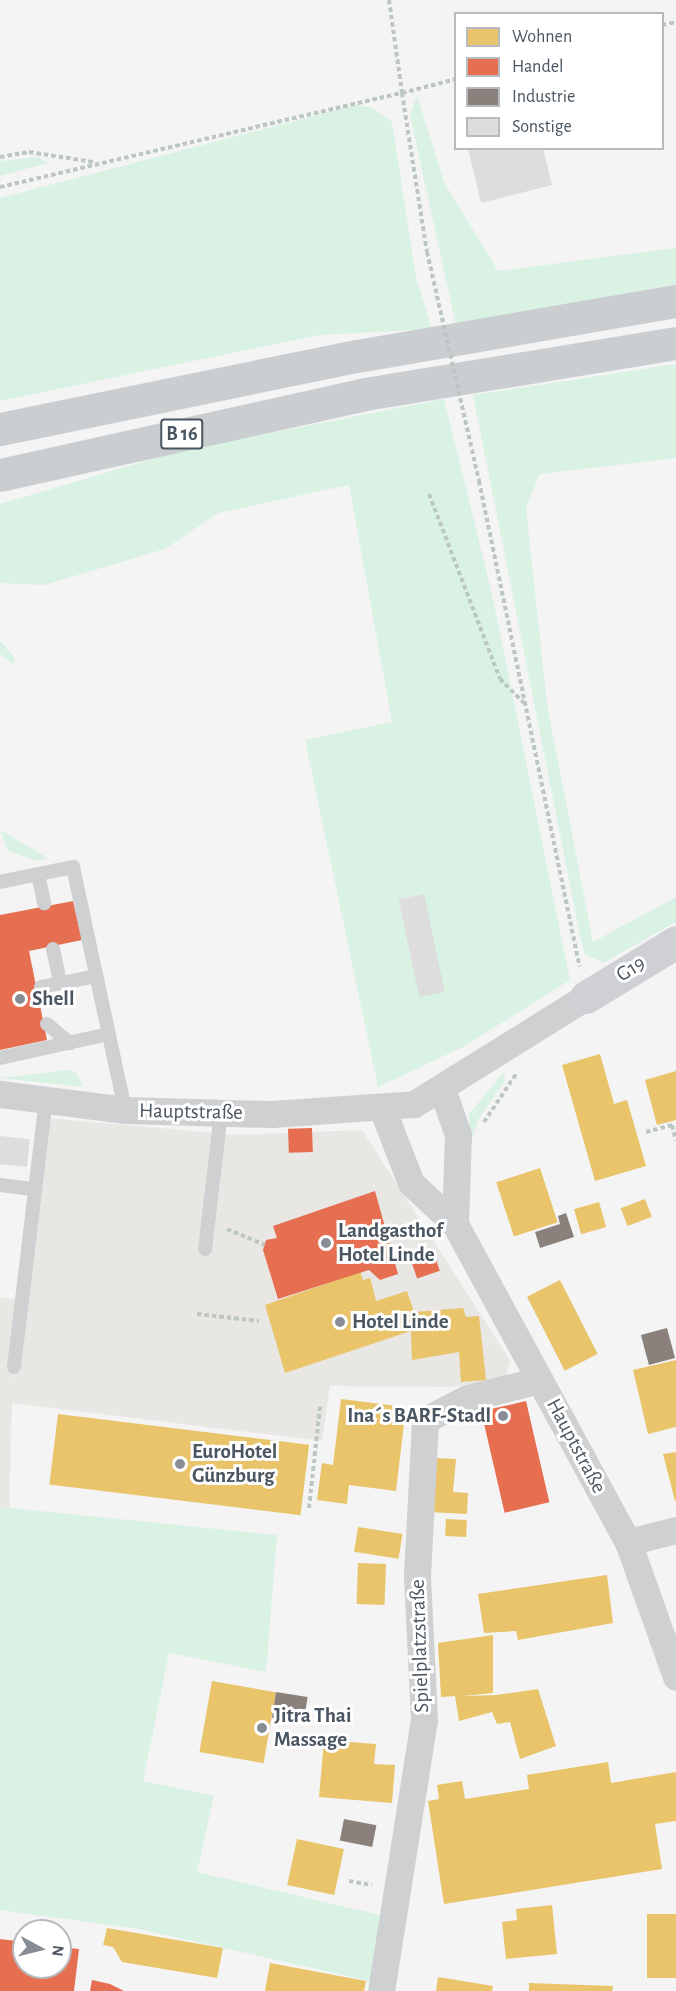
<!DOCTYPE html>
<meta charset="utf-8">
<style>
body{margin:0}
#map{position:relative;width:676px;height:1991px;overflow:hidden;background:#f4f4f4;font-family:"Alegreya Sans",sans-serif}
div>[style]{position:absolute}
.commercial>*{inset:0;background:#e8e7e3}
.green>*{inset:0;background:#d9f2e3}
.homes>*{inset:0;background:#e9c46a;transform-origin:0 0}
.shops>*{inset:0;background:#e76f51;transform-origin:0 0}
.industry>*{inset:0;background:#8a817c;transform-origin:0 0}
.building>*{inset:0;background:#ddddde;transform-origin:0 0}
.path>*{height:4px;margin-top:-2px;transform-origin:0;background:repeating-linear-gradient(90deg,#bcc7c4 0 4.5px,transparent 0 7.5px)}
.lane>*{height:14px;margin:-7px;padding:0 7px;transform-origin:7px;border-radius:7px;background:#ced0d2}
.street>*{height:27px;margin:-13.5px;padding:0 13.5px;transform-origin:13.5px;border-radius:13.5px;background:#ced0d2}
.secondary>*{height:33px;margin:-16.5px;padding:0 16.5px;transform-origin:16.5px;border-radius:16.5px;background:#ced0d4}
.primary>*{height:33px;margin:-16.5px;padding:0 16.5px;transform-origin:16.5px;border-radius:16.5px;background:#caced1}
.path-bridge>*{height:4px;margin-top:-2px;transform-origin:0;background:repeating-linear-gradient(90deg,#bcc7c4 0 4.5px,transparent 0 7.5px)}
.dots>*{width:16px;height:16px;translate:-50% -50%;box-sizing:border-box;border:3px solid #fff;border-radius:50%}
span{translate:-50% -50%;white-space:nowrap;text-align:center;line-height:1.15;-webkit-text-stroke:6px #fff;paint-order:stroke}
.shield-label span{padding:2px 4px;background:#fff;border:2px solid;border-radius:4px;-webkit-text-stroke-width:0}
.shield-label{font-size:20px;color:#4a5661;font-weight:700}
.street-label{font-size:21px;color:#4a5661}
.poi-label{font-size:21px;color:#4a5661;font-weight:700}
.left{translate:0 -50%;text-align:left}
.right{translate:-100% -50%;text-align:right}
.legend{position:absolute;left:454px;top:12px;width:210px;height:138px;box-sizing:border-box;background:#fff;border:2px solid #b7bbc0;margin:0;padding:8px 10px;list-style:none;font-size:18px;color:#4a5661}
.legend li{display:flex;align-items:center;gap:12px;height:30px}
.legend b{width:30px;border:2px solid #b7bbc0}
.north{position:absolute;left:12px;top:1919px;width:60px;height:60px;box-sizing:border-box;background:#fff;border:2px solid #b7bbc0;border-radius:50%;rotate:97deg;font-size:16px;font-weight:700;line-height:24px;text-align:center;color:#4a5661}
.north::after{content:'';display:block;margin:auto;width:21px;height:27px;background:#868d94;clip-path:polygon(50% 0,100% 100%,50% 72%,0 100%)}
</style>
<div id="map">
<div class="commercial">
<div style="clip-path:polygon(46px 1118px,238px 1135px,362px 1130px,510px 1360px,506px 1377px,454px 1387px,330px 1386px,322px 1441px,12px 1403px,9px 1508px,0 1507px,0 1297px,22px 1300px,14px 1385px)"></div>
</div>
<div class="green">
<div style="clip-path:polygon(417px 95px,444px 182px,498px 271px,676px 248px,676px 284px,456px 325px,410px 116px)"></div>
<div style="clip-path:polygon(356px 105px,372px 108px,392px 122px,416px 277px,432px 329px,319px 335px,0 401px,0 198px)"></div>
<div style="clip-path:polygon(39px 157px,48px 163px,0 176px,0 161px)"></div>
<div style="clip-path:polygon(676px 364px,676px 458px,540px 474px,526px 507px,547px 705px,593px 942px,676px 897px,676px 922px,603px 963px,585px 954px,581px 940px,473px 395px)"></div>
<div style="clip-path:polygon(444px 399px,492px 594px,570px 980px,463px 1047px,378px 1087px,305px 740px,392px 722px,349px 485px,218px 513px,165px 549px,44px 585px,0 583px,0 504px,183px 450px)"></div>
<div style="clip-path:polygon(0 641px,13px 655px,15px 665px,0 654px)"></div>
<div style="clip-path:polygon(0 830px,48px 858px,37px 861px,8px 851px)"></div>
<div style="clip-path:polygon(68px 1070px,76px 1072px,83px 1087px,0 1078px)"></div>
<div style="clip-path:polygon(504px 1072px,505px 1081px,479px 1118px,469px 1149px,469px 1114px)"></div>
<div style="clip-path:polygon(0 1507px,277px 1535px,266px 1672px,169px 1653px,143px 1781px,214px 1796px,197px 1872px,380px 1915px,370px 1981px,139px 1929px,0 1910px)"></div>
</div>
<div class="homes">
<div style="clip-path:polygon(600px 1054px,614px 1104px,627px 1100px,646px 1166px,595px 1181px,562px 1065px)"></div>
<div style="clip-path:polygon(676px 1071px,676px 1120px,657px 1125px,645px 1080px)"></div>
<div style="left:540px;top:1168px;width:57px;height:46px;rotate:72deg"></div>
<div style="left:645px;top:1199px;width:19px;height:26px;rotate:69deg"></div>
<div style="left:599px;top:1202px;width:26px;height:26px;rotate:74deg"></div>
<div style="clip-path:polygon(360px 1272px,363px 1280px,370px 1278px,376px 1301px,407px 1291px,414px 1312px,463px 1308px,466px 1317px,479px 1316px,486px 1380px,461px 1382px,459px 1352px,412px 1360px,411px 1331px,285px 1373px,265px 1305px)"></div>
<div style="left:560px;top:1280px;width:83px;height:37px;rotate:63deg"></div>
<div style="clip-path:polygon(676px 1360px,676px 1427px,648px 1434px,633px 1370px)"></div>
<div style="clip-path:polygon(341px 1399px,406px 1407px,396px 1491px,349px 1485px,347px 1504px,317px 1500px,322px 1463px,333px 1465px)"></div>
<div style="left:58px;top:1414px;width:253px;height:71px;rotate:7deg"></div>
<div style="clip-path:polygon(676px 1452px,676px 1501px,675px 1501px,663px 1454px)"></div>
<div style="clip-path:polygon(433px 1458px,456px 1459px,453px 1492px,468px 1493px,467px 1514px,429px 1512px)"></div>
<div style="left:446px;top:1519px;width:21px;height:17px;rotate:3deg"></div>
<div style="left:358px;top:1527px;width:45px;height:25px;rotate:9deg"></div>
<div style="left:358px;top:1563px;width:28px;height:41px;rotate:2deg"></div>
<div style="clip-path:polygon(607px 1575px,613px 1623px,518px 1640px,516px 1631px,484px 1633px,478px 1594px)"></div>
<div style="clip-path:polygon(493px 1635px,493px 1693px,462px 1696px,497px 1695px,538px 1689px,556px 1746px,520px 1759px,510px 1722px,497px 1724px,492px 1712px,459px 1721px,455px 1696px,441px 1697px,438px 1643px)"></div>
<div style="left:212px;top:1681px;width:65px;height:72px;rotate:10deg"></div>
<div style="clip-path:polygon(324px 1740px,376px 1744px,374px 1764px,395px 1765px,392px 1803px,319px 1797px)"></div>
<div style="clip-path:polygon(608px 1762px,611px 1783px,676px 1772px,676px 1821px,655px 1824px,662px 1869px,444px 1904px,428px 1801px,439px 1799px,437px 1785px,462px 1781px,465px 1799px,529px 1789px,527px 1775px)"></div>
<div style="left:297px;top:1839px;width:48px;height:47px;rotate:12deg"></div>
<div style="clip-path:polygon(552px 1905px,557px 1954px,506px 1959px,502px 1922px,517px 1920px,516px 1909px)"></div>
<div style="left:676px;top:1914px;width:64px;height:29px;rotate:90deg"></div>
<div style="clip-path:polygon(107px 1928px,223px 1948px,217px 1978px,122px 1962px,113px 1947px,103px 1945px)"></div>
<div style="clip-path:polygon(270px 1963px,366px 1981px,364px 1991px,265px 1991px)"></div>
<div style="clip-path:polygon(438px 1977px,493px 1986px,492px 1991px,436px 1991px)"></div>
<div style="clip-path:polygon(529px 1983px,613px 1986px,612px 1991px,529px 1991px)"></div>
</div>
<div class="shops">
<div style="clip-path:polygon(73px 901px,82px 940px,29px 951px,47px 1040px,0 1050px,0 915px)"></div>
<div style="left:312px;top:1128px;width:24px;height:24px;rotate:88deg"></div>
<div style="clip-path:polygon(375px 1191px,398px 1274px,380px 1280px,369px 1270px,278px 1299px,263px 1250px,266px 1240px,277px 1238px,273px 1226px)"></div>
<div style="left:432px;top:1248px;width:24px;height:24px;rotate:71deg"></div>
<div style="left:526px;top:1401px;width:104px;height:46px;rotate:77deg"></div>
<div style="clip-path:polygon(0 1939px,24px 1942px,24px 1967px,60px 1967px,60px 1947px,79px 1949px,74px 1991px,0 1991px)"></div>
<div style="clip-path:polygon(92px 1980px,110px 1984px,124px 1991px,90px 1991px)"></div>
</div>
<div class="industry">
<div style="clip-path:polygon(566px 1213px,574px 1237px,540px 1248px,535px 1232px,560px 1224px,558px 1216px)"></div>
<div style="left:667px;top:1328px;width:31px;height:27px;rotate:75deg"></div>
<div style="left:276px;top:1692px;width:32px;height:26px;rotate:9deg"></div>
<div style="left:344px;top:1819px;width:33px;height:22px;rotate:11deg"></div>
</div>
<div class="building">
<div style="clip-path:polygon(468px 148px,543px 148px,552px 185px,481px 203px)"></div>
<div style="left:424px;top:894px;width:100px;height:26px;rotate:78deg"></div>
<div style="left:0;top:1136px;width:30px;height:28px;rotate:6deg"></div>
</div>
<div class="path">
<div style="left:389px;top:0;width:94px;rotate:82deg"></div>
<div style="left:402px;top:93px;width:56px;rotate:-14.5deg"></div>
<div style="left:662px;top:25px;width:14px;rotate:-12deg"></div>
<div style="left:0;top:157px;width:29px;rotate:-10deg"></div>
<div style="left:29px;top:152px;width:65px;rotate:8.9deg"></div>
<div style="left:0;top:187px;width:413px;rotate:-13.2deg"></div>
<div style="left:402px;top:93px;width:161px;rotate:81.1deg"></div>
<div style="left:479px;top:481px;width:496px;rotate:78.3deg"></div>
<div style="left:429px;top:494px;width:198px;rotate:69deg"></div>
<div style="left:500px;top:679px;width:34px;rotate:45deg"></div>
<div style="left:484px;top:1122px;width:58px;rotate:-56.3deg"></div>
<div style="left:646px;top:1132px;width:27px;rotate:-15deg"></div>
<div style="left:672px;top:1125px;width:16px;rotate:76deg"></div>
<div style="left:227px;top:1229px;width:41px;rotate:22.8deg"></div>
<div style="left:197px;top:1314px;width:62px;rotate:6.4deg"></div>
<div style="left:309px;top:1508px;width:103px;rotate:-83.8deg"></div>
<div style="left:349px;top:1881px;width:23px;rotate:10deg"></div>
</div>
<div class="lane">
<div style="left:38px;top:874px;width:30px;rotate:78deg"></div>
<div style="left:0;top:882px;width:75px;rotate:-11.6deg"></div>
<div style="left:73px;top:867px;width:249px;rotate:77.9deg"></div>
<div style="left:53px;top:949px;width:35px;rotate:78deg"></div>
<div style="left:41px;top:987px;width:56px;rotate:-11.3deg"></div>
<div style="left:47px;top:1024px;width:30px;rotate:40deg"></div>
<div style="left:0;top:1058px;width:111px;rotate:-12.5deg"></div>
<div style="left:0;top:1185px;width:35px;rotate:7deg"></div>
<div style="left:205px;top:1249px;width:137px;rotate:-83.3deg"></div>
<div style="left:14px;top:1367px;width:269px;rotate:-83.2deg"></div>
</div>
<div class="street">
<div style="left:442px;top:1089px;width:49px;rotate:70.8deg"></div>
<div style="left:458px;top:1135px;width:89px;rotate:91.9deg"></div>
<div style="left:0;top:1094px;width:126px;rotate:7.3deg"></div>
<div style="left:125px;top:1110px;width:147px;rotate:1.6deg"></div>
<div style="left:272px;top:1114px;width:142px;rotate:-4deg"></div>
<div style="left:414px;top:1104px;width:203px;rotate:-31.9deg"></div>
<div style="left:382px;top:1108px;width:80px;rotate:68.9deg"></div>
<div style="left:411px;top:1183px;width:60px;rotate:43deg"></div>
<div style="left:455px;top:1224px;width:362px;rotate:61.5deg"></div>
<div style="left:628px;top:1542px;width:143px;rotate:70.4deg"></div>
<div style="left:628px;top:1542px;width:49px;rotate:-14deg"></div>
<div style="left:381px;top:1991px;width:274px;rotate:-81deg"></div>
<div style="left:424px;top:1720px;width:145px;rotate:-92.8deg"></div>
<div style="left:417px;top:1575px;width:155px;rotate:-87deg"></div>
<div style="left:425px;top:1420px;width:47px;rotate:-27.6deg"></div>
<div style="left:467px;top:1398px;width:75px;rotate:-13.9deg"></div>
</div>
<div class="secondary">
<div style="left:586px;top:997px;width:105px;rotate:-31.4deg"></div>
</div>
<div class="primary">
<div style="left:0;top:429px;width:364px;rotate:-11.6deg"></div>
<div style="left:357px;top:356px;width:324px;rotate:-9.8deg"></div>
<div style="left:0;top:475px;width:374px;rotate:-12.5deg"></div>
<div style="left:365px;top:394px;width:315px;rotate:-9.3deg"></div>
</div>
<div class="path-bridge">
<div style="left:427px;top:252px;width:235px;rotate:77.2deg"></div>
</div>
<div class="dots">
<div style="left:20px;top:999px;background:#868d94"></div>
<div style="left:326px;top:1243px;background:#868d94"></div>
<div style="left:340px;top:1322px;background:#868d94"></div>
<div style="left:503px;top:1416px;background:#868d94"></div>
<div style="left:180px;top:1464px;background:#868d94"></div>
<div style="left:262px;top:1728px;background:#868d94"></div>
</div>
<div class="shield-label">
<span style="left:182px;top:434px">B 16</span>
</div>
<div class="street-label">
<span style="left:631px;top:969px;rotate:-32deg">G19</span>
<span style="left:191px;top:1112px;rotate:1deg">Hauptstraße</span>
<span style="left:576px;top:1446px;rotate:62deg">Hauptstraße</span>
<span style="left:420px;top:1646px;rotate:-92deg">Spielplatzstraße</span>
</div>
<div class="poi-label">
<span class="left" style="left:32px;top:999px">Shell</span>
<span class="left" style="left:338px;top:1243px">Landgasthof<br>Hotel Linde</span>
<span class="left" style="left:352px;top:1322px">Hotel Linde</span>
<span class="right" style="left:491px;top:1416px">Ina´s BARF-Stadl</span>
<span class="left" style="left:192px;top:1464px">EuroHotel<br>Günzburg</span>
<span class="left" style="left:274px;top:1728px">Jitra Thai<br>Massage</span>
</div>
<ul class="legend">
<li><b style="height:16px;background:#e9c46a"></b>Wohnen</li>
<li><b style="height:16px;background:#e76f51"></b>Handel</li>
<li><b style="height:16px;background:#8a817c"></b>Industrie</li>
<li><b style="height:16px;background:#ddddde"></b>Sonstige</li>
</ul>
<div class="north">N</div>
</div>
